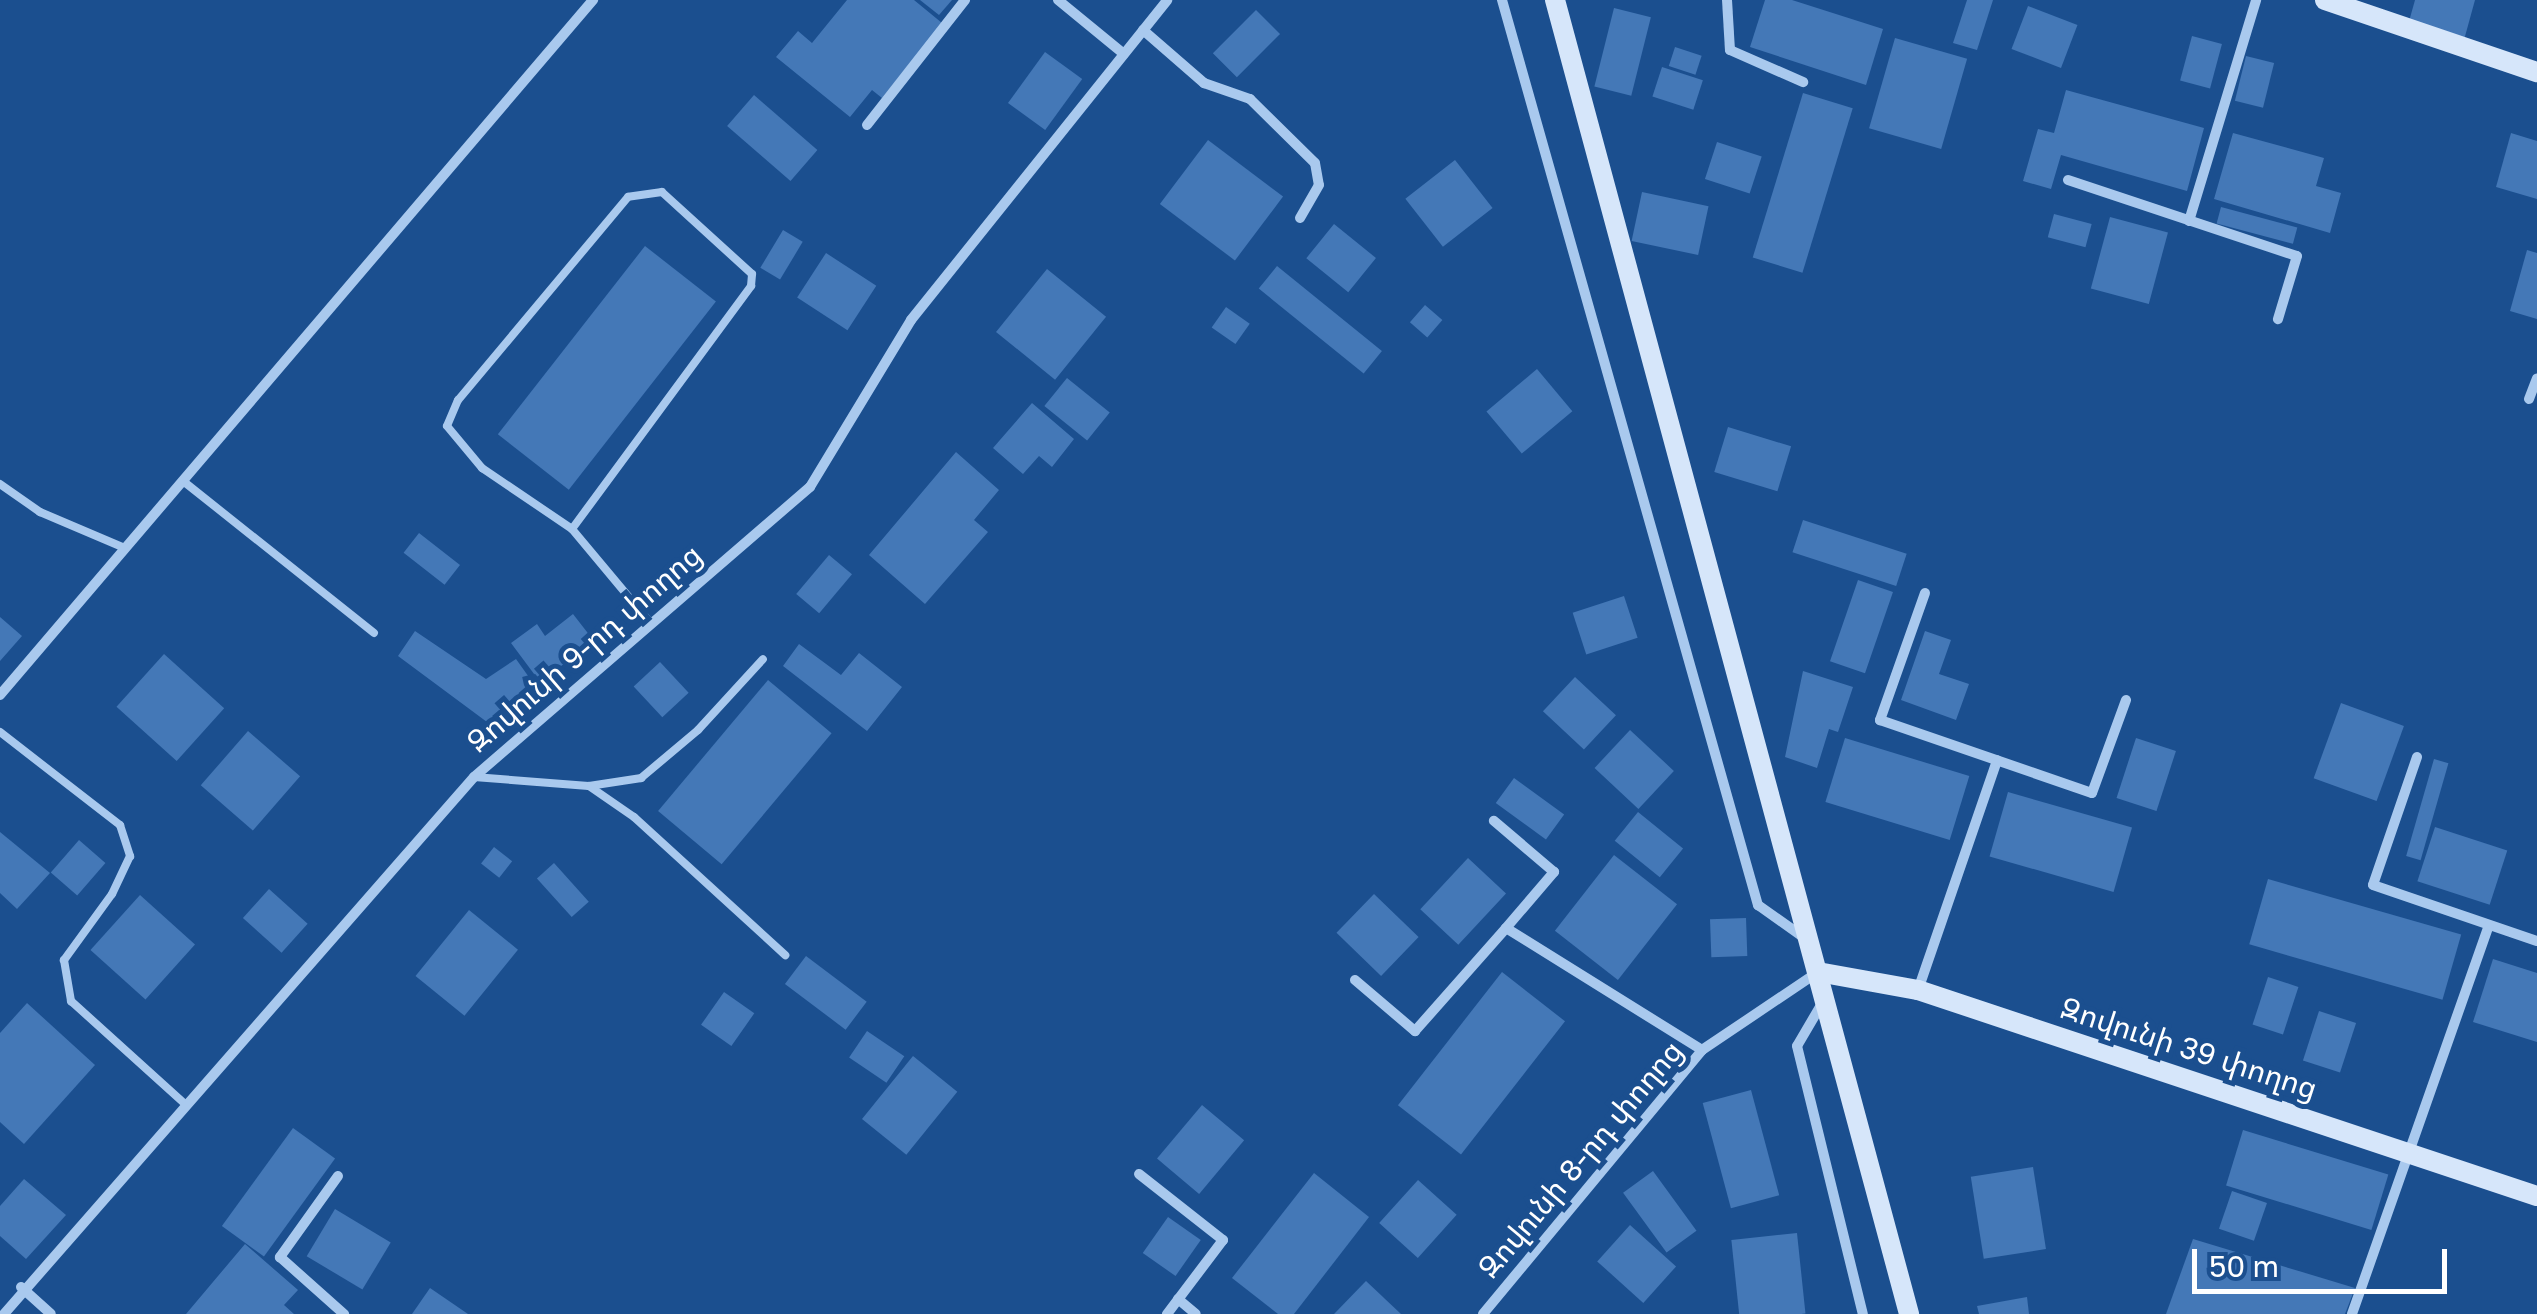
<!DOCTYPE html>
<meta charset="utf-8">
<style>
body{margin:0}
#map{position:relative;width:2537px;height:1314px;overflow:hidden;background:#1b4f8f;font-family:"Golos Text","Noto Sans Armenian",sans-serif}
div>[style]{position:absolute}
.building>*{inset:0;background:#4478b7;transform-origin:0 0}
.lane>*{height:8px;margin:-4px;padding:0 4px;transform-origin:4px;border-radius:4px;background:#a9c9ee}
.street>*{height:10px;margin:-5px;padding:0 5px;transform-origin:5px;border-radius:5px;background:#a9c9ee}
.secondary>*{height:20px;margin:-10px;padding:0 10px;transform-origin:10px;border-radius:10px;background:#d6e6fa}
span{translate:-50% -50%;white-space:nowrap;text-align:center;line-height:1.15;-webkit-text-stroke:10px #1b4f8f;paint-order:stroke}
.street-label{font-size:30px;color:#fff}
.scale{position:absolute;left:2192px;top:1249px;width:255px;height:45px;box-sizing:border-box;border:5px solid #fff;border-top:0;padding-left:12px;font-size:30px;line-height:35px;white-space:nowrap;color:#fff;-webkit-text-stroke:8px #1b4f8f;paint-order:stroke}
</style>
<div id="map">
<div class="building">
<div style="clip-path:polygon(847px 0,914px 0,942px 23px,882px 98px,872px 90px,850px 117px,776px 57px,798px 31px,812px 43px)"></div>
<div style="clip-path:polygon(920px 0,952px 0,939px 15px)"></div>
<div style="clip-path:polygon(1765px 0,1792px 0,1883px 29px,1866px 85px,1750px 47px)"></div>
<div style="clip-path:polygon(1967px 0,1993px 0,1977px 50px,1953px 43px)"></div>
<div style="clip-path:polygon(2415px 0,2475px 0,2464px 40px,2408px 25px)"></div>
<div style="left:2028px;top:6px;width:53px;height:46px;rotate:21deg"></div>
<div style="left:1614px;top:8px;width:38px;height:81px;rotate:14deg"></div>
<div style="left:1256px;top:10px;width:34px;height:61px;rotate:45deg"></div>
<div style="left:2192px;top:36px;width:31px;height:46px;rotate:15deg"></div>
<div style="left:1895px;top:38px;width:75px;height:94px;rotate:16deg"></div>
<div style="left:1675px;top:47px;width:28px;height:20px;rotate:18deg"></div>
<div style="left:1045px;top:52px;width:46px;height:63px;rotate:36deg"></div>
<div style="left:2246px;top:56px;width:29px;height:46px;rotate:14deg"></div>
<div style="left:1662px;top:67px;width:43px;height:31px;rotate:18deg"></div>
<div style="clip-path:polygon(2066px 90px,2204px 128px,2187px 191px,2061px 155px,2051px 189px,2023px 181px,2038px 129px,2054px 133px)"></div>
<div style="left:1803px;top:93px;width:52px;height:172px;rotate:17deg"></div>
<div style="left:754px;top:95px;width:84px;height:41px;rotate:41deg"></div>
<div style="clip-path:polygon(2233px 133px,2324px 158px,2316px 186px,2341px 193px,2330px 233px,2214px 199px)"></div>
<div style="clip-path:polygon(2511px 133px,2537px 141px,2537px 199px,2496px 187px)"></div>
<div style="left:1208px;top:140px;width:94px;height:80px;rotate:37deg"></div>
<div style="left:1717px;top:142px;width:47px;height:39px;rotate:18deg"></div>
<div style="left:1455px;top:160px;width:61px;height:63px;rotate:52deg"></div>
<div style="left:1642px;top:192px;width:68px;height:50px;rotate:12deg"></div>
<div style="left:2221px;top:207px;width:79px;height:17px;rotate:15deg"></div>
<div style="left:2054px;top:214px;width:39px;height:24px;rotate:15deg"></div>
<div style="left:2110px;top:217px;width:60px;height:74px;rotate:15deg"></div>
<div style="left:1334px;top:224px;width:54px;height:44px;rotate:39deg"></div>
<div style="left:783px;top:230px;width:23px;height:44px;rotate:31deg"></div>
<div style="left:645px;top:246px;width:90px;height:239px;rotate:38deg"></div>
<div style="clip-path:polygon(2527px 250px,2537px 253px,2537px 319px,2510px 311px)"></div>
<div style="left:826px;top:253px;width:60px;height:53px;rotate:33deg"></div>
<div style="left:1277px;top:266px;width:135px;height:29px;rotate:39deg"></div>
<div style="left:1047px;top:269px;width:76px;height:81px;rotate:39deg"></div>
<div style="left:1425px;top:305px;width:23px;height:23px;rotate:41deg"></div>
<div style="left:1226px;top:307px;width:29px;height:25px;rotate:35deg"></div>
<div style="left:1537px;top:369px;width:55px;height:66px;rotate:50deg"></div>
<div style="left:1067px;top:378px;width:55px;height:36px;rotate:39deg"></div>
<div style="clip-path:polygon(1032px 403px,1074px 439px,1052px 467px,1039px 456px,1023px 474px,993px 448px)"></div>
<div style="left:1728px;top:427px;width:66px;height:47px;rotate:17deg"></div>
<div style="clip-path:polygon(956px 452px,999px 490px,974px 520px,988px 532px,925px 604px,869px 555px)"></div>
<div style="left:1803px;top:520px;width:109px;height:34px;rotate:18deg"></div>
<div style="left:419px;top:533px;width:52px;height:25px;rotate:38deg"></div>
<div style="left:829px;top:555px;width:30px;height:51px;rotate:40deg"></div>
<div style="left:1858px;top:580px;width:37px;height:86px;rotate:19deg"></div>
<div style="left:1624px;top:596px;width:44px;height:54px;rotate:72deg"></div>
<div style="clip-path:polygon(573px 614px,594px 641px,540px 682px,511px 643px,537px 624px,545px 636px)"></div>
<div style="clip-path:polygon(0 617px,22px 636px,0 661px)"></div>
<div style="clip-path:polygon(415px 631px,486px 679px,516px 659px,536px 687px,491px 725px,398px 656px)"></div>
<div style="clip-path:polygon(1925px 631px,1951px 640px,1939px 674px,1969px 684px,1956px 720px,1901px 700px)"></div>
<div style="clip-path:polygon(799px 644px,841px 675px,859px 653px,902px 687px,867px 731px,783px 666px)"></div>
<div style="left:164px;top:654px;width:81px;height:71px;rotate:42deg"></div>
<div style="left:660px;top:662px;width:42px;height:36px;rotate:47deg"></div>
<div style="clip-path:polygon(1803px 671px,1853px 687px,1838px 732px,1829px 729px,1817px 768px,1785px 757px)"></div>
<div style="left:1575px;top:677px;width:56px;height:47px;rotate:43deg"></div>
<div style="left:768px;top:680px;width:83px;height:171px;rotate:40deg"></div>
<div style="left:2341px;top:703px;width:67px;height:80px;rotate:20deg"></div>
<div style="left:1630px;top:730px;width:60px;height:52px;rotate:43deg"></div>
<div style="left:248px;top:731px;width:69px;height:72px;rotate:41deg"></div>
<div style="left:1845px;top:738px;width:130px;height:67px;rotate:17deg"></div>
<div style="left:2136px;top:738px;width:42px;height:63px;rotate:18deg"></div>
<div style="left:2434px;top:759px;width:15px;height:101px;rotate:16deg"></div>
<div style="left:1514px;top:778px;width:62px;height:31px;rotate:36deg"></div>
<div style="left:2008px;top:792px;width:129px;height:67px;rotate:16deg"></div>
<div style="left:1638px;top:812px;width:58px;height:37px;rotate:39deg"></div>
<div style="left:2435px;top:827px;width:76px;height:57px;rotate:18deg"></div>
<div style="clip-path:polygon(0 832px,50px 873px,17px 909px,0 893px)"></div>
<div style="left:79px;top:840px;width:35px;height:43px;rotate:41deg"></div>
<div style="left:494px;top:847px;width:23px;height:21px;rotate:38deg"></div>
<div style="left:1614px;top:855px;width:80px;height:96px;rotate:38deg"></div>
<div style="left:1468px;top:858px;width:52px;height:70px;rotate:43deg"></div>
<div style="left:554px;top:863px;width:52px;height:23px;rotate:48deg"></div>
<div style="left:2268px;top:879px;width:201px;height:68px;rotate:16deg"></div>
<div style="left:269px;top:889px;width:52px;height:39px;rotate:42deg"></div>
<div style="left:1374px;top:894px;width:62px;height:54px;rotate:44deg"></div>
<div style="left:140px;top:895px;width:74px;height:74px;rotate:42deg"></div>
<div style="left:469px;top:910px;width:63px;height:85px;rotate:39deg"></div>
<div style="left:1746px;top:918px;width:38px;height:36px;rotate:88deg"></div>
<div style="left:806px;top:956px;width:76px;height:35px;rotate:37deg"></div>
<div style="clip-path:polygon(2493px 959px,2537px 973px,2537px 1042px,2473px 1022px)"></div>
<div style="left:1502px;top:972px;width:80px;height:169px;rotate:38deg"></div>
<div style="left:2268px;top:977px;width:32px;height:50px;rotate:18deg"></div>
<div style="left:724px;top:992px;width:37px;height:40px;rotate:35deg"></div>
<div style="clip-path:polygon(27px 1003px,95px 1065px,24px 1144px,0 1122px,0 1033px)"></div>
<div style="left:2319px;top:1011px;width:39px;height:52px;rotate:18deg"></div>
<div style="left:867px;top:1031px;width:45px;height:32px;rotate:34deg"></div>
<div style="left:913px;top:1056px;width:57px;height:81px;rotate:39deg"></div>
<div style="left:1751px;top:1090px;width:109px;height:50px;rotate:75deg"></div>
<div style="left:1202px;top:1105px;width:55px;height:70px;rotate:40deg"></div>
<div style="left:293px;top:1128px;width:52px;height:121px;rotate:36deg"></div>
<div style="left:2243px;top:1130px;width:152px;height:58px;rotate:17deg"></div>
<div style="left:2033px;top:1167px;width:83px;height:63px;rotate:81deg"></div>
<div style="left:1653px;top:1171px;width:74px;height:37px;rotate:54deg"></div>
<div style="clip-path:polygon(1314px 1173px,1369px 1217px,1294px 1314px,1278px 1314px,1232px 1278px)"></div>
<div style="clip-path:polygon(24px 1179px,66px 1215px,26px 1259px,0 1236px,0 1206px)"></div>
<div style="left:1418px;top:1180px;width:52px;height:58px;rotate:42deg"></div>
<div style="left:2232px;top:1191px;width:37px;height:40px;rotate:19deg"></div>
<div style="left:335px;top:1209px;width:65px;height:55px;rotate:31deg"></div>
<div style="left:1168px;top:1217px;width:40px;height:44px;rotate:35deg"></div>
<div style="left:1630px;top:1225px;width:62px;height:49px;rotate:42deg"></div>
<div style="left:1797px;top:1233px;width:81px;height:66px;rotate:84deg"></div>
<div style="clip-path:polygon(2193px 1239px,2355px 1288px,2345px 1314px,2166px 1314px)"></div>
<div style="clip-path:polygon(245px 1244px,298px 1290px,284px 1305px,294px 1314px,186px 1314px)"></div>
<div style="clip-path:polygon(1366px 1281px,1401px 1314px,1334px 1314px)"></div>
<div style="clip-path:polygon(430px 1288px,468px 1314px,412px 1314px)"></div>
<div style="clip-path:polygon(2027px 1297px,2029px 1314px,1979px 1314px,1977px 1306px)"></div>
</div>
<div class="lane">
<div style="left:183px;top:481px;width:244px;rotate:38.5deg"></div>
<div style="left:0;top:484px;width:49px;rotate:35deg"></div>
<div style="left:40px;top:512px;width:92px;rotate:23deg"></div>
<div style="left:572px;top:529px;width:302px;rotate:-53.6deg"></div>
<div style="left:751px;top:286px;width:12px;rotate:-85deg"></div>
<div style="left:752px;top:274px;width:122px;rotate:-137.7deg"></div>
<div style="left:662px;top:192px;width:34px;rotate:172deg"></div>
<div style="left:628px;top:197px;width:265px;rotate:129.9deg"></div>
<div style="left:458px;top:400px;width:28px;rotate:113deg"></div>
<div style="left:447px;top:426px;width:55px;rotate:50.2deg"></div>
<div style="left:482px;top:468px;width:109px;rotate:34.1deg"></div>
<div style="left:572px;top:529px;width:120px;rotate:50.1deg"></div>
<div style="left:0;top:732px;width:152px;rotate:37.8deg"></div>
<div style="left:120px;top:825px;width:33px;rotate:72deg"></div>
<div style="left:130px;top:856px;width:42px;rotate:115.3deg"></div>
<div style="left:112px;top:894px;width:82px;rotate:126deg"></div>
<div style="left:64px;top:960px;width:42px;rotate:80.3deg"></div>
<div style="left:71px;top:1001px;width:152px;rotate:42.1deg"></div>
<div style="left:474px;top:777px;width:115px;rotate:4.5deg"></div>
<div style="left:589px;top:786px;width:55px;rotate:34.6deg"></div>
<div style="left:634px;top:817px;width:205px;rotate:42.4deg"></div>
<div style="left:589px;top:786px;width:53px;rotate:-8.7deg"></div>
<div style="left:641px;top:778px;width:75px;rotate:-40.1deg"></div>
<div style="left:698px;top:730px;width:96px;rotate:-47.5deg"></div>
</div>
<div class="street">
<div style="left:1058px;top:0;width:85px;rotate:39.3deg"></div>
<div style="left:1502px;top:0;width:941px;rotate:74.21deg"></div>
<div style="left:1758px;top:905px;width:59px;rotate:35.3deg"></div>
<div style="left:1727px;top:0;width:50px;rotate:86.6deg"></div>
<div style="left:1730px;top:50px;width:80px;rotate:23.7deg"></div>
<div style="left:1143px;top:30px;width:81px;rotate:41deg"></div>
<div style="left:1204px;top:83px;width:49px;rotate:19.2deg"></div>
<div style="left:1250px;top:99px;width:91px;rotate:44.6deg"></div>
<div style="left:1315px;top:163px;width:22px;rotate:80deg"></div>
<div style="left:1319px;top:185px;width:38px;rotate:120deg"></div>
<div style="left:867px;top:125px;width:159px;rotate:-51.9deg"></div>
<div style="left:2068px;top:180px;width:241px;rotate:18.4deg"></div>
<div style="left:2297px;top:256px;width:66px;rotate:106.8deg"></div>
<div style="left:2189px;top:221px;width:231px;rotate:-73.1deg"></div>
<div style="left:2529px;top:399px;width:22px;rotate:-69deg"></div>
<div style="left:1925px;top:593px;width:135px;rotate:109.5deg"></div>
<div style="left:1880px;top:720px;width:224px;rotate:19deg"></div>
<div style="left:2092px;top:793px;width:99px;rotate:-69.9deg"></div>
<div style="left:0;top:695px;width:914px;rotate:-49.53deg"></div>
<div style="left:2417px;top:757px;width:135px;rotate:109deg"></div>
<div style="left:2373px;top:885px;width:173px;rotate:18.9deg"></div>
<div style="left:1506px;top:928px;width:231px;rotate:31.9deg"></div>
<div style="left:1355px;top:980px;width:79px;rotate:40.4deg"></div>
<div style="left:1415px;top:1031px;width:137px;rotate:-48.5deg"></div>
<div style="left:1506px;top:928px;width:74px;rotate:-49.4deg"></div>
<div style="left:1554px;top:872px;width:79px;rotate:-139.6deg"></div>
<div style="left:1918px;top:990px;width:243px;rotate:-71deg"></div>
<div style="left:1824px;top:1000px;width:53px;rotate:120.4deg"></div>
<div style="left:1797px;top:1046px;width:276px;rotate:76.2deg"></div>
<div style="left:1139px;top:1174px;width:107px;rotate:38.2deg"></div>
<div style="left:1223px;top:1240px;width:93px;rotate:127.1deg"></div>
<div style="left:338px;top:1176px;width:100px;rotate:125.6deg"></div>
<div style="left:280px;top:1257px;width:86px;rotate:41.7deg"></div>
<div style="left:21px;top:1287px;width:40px;rotate:42deg"></div>
<div style="left:1178px;top:1299px;width:23px;rotate:40deg"></div>
<div style="left:4px;top:1314px;width:714px;rotate:-48.81deg"></div>
<div style="left:474px;top:777px;width:444px;rotate:-40.8deg"></div>
<div style="left:810px;top:487px;width:195px;rotate:-58.8deg"></div>
<div style="left:911px;top:320px;width:410px;rotate:-51.3deg"></div>
<div style="left:1483px;top:1314px;width:343px;rotate:-50.3deg"></div>
<div style="left:1702px;top:1050px;width:140px;rotate:-33.9deg"></div>
<div style="left:2352px;top:1314px;width:412px;rotate:-70.6deg"></div>
</div>
<div class="secondary">
<div style="left:1555px;top:0;width:1361px;rotate:74.92deg"></div>
<div style="left:2325px;top:0;width:224px;rotate:18.8deg"></div>
<div style="left:1818px;top:972px;width:102px;rotate:10.2deg"></div>
<div style="left:1918px;top:990px;width:652px;rotate:18.41deg"></div>
</div>
<div class="street-label">
<span style="left:584px;top:648px;rotate:-41deg">Զովունի 9-րդ փողոց</span>
<span style="left:2189px;top:1048px;rotate:18deg">Զովունի 39 փողոց</span>
<span style="left:1580px;top:1159px;rotate:-50deg">Զովունի 8-րդ փողոց</span>
</div>
<div class="scale">50 m</div>
</div>
